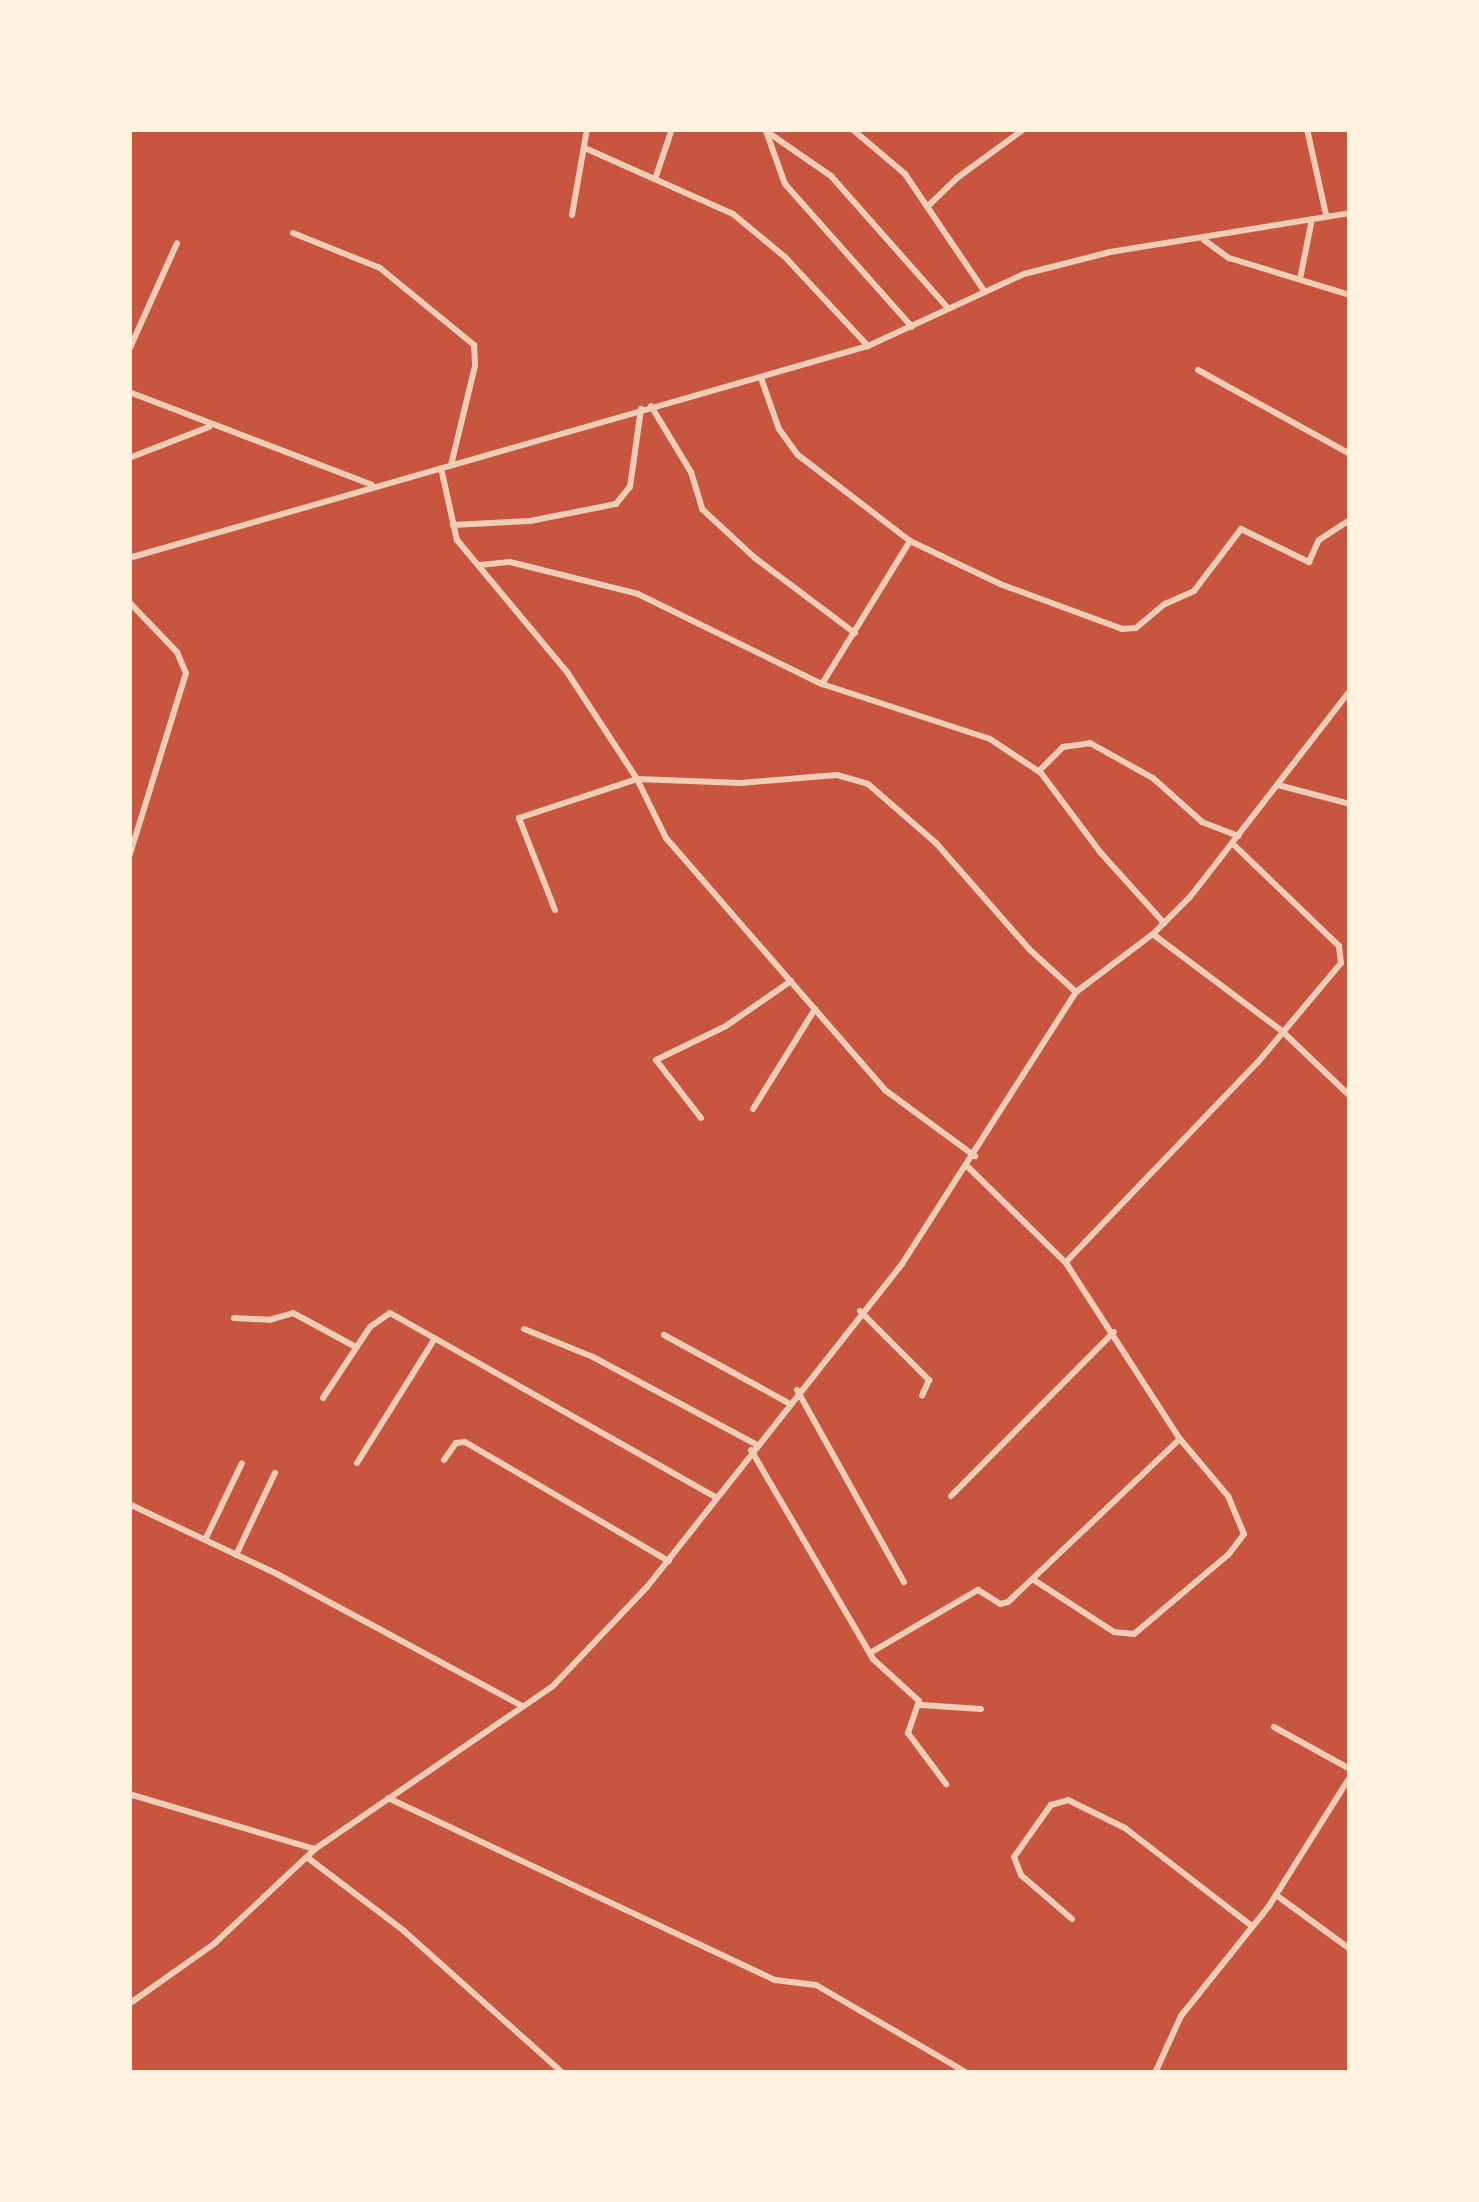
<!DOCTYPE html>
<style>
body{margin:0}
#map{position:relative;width:1479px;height:2202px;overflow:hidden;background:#c8553d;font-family:"PT Sans Narrow",sans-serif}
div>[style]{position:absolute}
.minor>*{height:6px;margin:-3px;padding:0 3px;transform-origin:3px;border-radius:3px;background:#f1ccb7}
.tertiary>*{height:6px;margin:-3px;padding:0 3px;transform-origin:3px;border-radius:3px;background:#f1ccb7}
span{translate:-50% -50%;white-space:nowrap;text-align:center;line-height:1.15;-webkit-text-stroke:10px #fff3e0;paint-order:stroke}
.frame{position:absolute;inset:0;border:132px solid #fff3e0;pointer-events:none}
</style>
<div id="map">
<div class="minor">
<div style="left:852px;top:129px;width:70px;rotate:40.3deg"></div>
<div style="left:905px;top:174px;width:139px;rotate:55.9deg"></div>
<div style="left:1307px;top:129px;width:88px;rotate:77.5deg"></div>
<div style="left:766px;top:131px;width:79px;rotate:34.7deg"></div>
<div style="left:831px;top:176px;width:174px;rotate:48.5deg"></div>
<div style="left:766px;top:131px;width:56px;rotate:70.3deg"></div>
<div style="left:785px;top:184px;width:191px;rotate:48.4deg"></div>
<div style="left:587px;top:149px;width:160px;rotate:24deg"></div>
<div style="left:733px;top:214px;width:67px;rotate:39.6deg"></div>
<div style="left:785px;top:257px;width:122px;rotate:47deg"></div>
<div style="left:655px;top:179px;width:53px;rotate:-71.2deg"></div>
<div style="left:927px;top:207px;width:42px;rotate:-44deg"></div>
<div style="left:957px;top:178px;width:83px;rotate:-36.2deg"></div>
<div style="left:572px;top:215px;width:87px;rotate:-80.1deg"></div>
<div style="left:293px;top:233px;width:94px;rotate:21.9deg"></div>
<div style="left:380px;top:268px;width:122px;rotate:39.3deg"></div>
<div style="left:474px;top:345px;width:21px;rotate:87deg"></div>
<div style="left:475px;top:366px;width:102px;rotate:103.6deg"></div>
<div style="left:1300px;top:279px;width:61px;rotate:-78.7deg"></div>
<div style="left:129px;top:350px;width:117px;rotate:-65.8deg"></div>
<div style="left:1198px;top:370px;width:174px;rotate:28.9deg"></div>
<div style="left:761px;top:378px;width:54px;rotate:70.6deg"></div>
<div style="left:779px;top:429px;width:32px;rotate:54deg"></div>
<div style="left:798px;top:455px;width:141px;rotate:37.5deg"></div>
<div style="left:910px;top:541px;width:100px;rotate:25.5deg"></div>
<div style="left:1000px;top:584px;width:130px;rotate:20.2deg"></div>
<div style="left:1122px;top:629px;width:14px;rotate:-4deg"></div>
<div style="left:1136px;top:628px;width:38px;rotate:-40deg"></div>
<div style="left:1165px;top:604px;width:32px;rotate:-24deg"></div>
<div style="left:1194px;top:591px;width:78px;rotate:-52.8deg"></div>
<div style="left:1241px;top:529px;width:76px;rotate:25.9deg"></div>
<div style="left:1309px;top:562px;width:24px;rotate:-66deg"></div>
<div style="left:1319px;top:540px;width:37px;rotate:-33deg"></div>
<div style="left:129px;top:392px;width:260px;rotate:20.9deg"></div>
<div style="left:651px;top:406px;width:77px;rotate:58.8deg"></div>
<div style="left:691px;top:472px;width:39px;rotate:73deg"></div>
<div style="left:702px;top:509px;width:72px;rotate:42.8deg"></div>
<div style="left:755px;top:558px;width:125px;rotate:36.9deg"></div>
<div style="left:129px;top:458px;width:86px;rotate:-21.2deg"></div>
<div style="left:441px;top:468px;width:74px;rotate:77.5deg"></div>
<div style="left:457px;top:540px;width:172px;rotate:50.2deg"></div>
<div style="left:567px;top:672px;width:128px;rotate:56.8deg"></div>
<div style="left:637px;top:779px;width:66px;rotate:63.8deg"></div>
<div style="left:666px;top:838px;width:334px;rotate:49deg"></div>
<div style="left:885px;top:1090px;width:112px;rotate:36.3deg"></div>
<div style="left:453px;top:525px;width:77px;rotate:-3deg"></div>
<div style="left:530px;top:521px;width:88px;rotate:-11.2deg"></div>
<div style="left:616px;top:504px;width:22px;rotate:-51deg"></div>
<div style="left:630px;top:487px;width:79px;rotate:-82deg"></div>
<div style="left:480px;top:565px;width:30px;rotate:-6deg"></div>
<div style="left:510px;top:562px;width:132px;rotate:14deg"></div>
<div style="left:638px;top:594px;width:205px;rotate:26.1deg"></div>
<div style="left:822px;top:684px;width:177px;rotate:18.1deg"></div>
<div style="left:990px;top:739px;width:61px;rotate:33.7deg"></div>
<div style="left:1041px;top:773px;width:99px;rotate:53.2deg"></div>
<div style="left:1100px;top:852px;width:96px;rotate:48deg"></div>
<div style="left:129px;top:602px;width:69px;rotate:46.2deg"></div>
<div style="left:177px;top:652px;width:23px;rotate:67deg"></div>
<div style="left:186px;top:673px;width:193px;rotate:107.2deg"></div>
<div style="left:822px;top:684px;width:168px;rotate:-58.4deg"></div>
<div style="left:1039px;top:771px;width:34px;rotate:-45deg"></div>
<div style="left:1063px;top:747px;width:27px;rotate:-8deg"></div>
<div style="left:1090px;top:743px;width:72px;rotate:29.1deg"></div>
<div style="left:1153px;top:778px;width:66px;rotate:41.9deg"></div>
<div style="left:1202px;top:822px;width:39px;rotate:21deg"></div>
<div style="left:1278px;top:785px;width:74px;rotate:14.8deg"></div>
<div style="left:555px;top:910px;width:99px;rotate:-111.4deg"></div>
<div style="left:519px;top:818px;width:124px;rotate:-18.3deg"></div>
<div style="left:637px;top:779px;width:104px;rotate:2.2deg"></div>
<div style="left:741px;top:783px;width:96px;rotate:-4.8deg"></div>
<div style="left:837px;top:775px;width:32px;rotate:16deg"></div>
<div style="left:868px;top:784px;width:90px;rotate:40.9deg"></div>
<div style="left:936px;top:843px;width:141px;rotate:48.7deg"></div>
<div style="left:1029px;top:949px;width:64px;rotate:42.5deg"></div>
<div style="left:1154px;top:935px;width:161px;rotate:36.9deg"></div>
<div style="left:1283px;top:1032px;width:93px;rotate:43.7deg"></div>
<div style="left:753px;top:1109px;width:118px;rotate:-58.2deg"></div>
<div style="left:701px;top:1118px;width:73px;rotate:-127.8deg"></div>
<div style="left:656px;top:1060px;width:78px;rotate:-25.9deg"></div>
<div style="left:726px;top:1026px;width:79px;rotate:-34.7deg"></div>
<div style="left:968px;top:1167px;width:137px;rotate:44.4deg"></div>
<div style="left:1066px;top:1263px;width:210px;rotate:57.1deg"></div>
<div style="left:1180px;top:1439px;width:75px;rotate:49.9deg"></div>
<div style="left:1228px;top:1496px;width:41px;rotate:67.2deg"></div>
<div style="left:1244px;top:1534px;width:25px;rotate:127deg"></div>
<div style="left:1229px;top:1554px;width:124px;rotate:139.9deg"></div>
<div style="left:1134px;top:1634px;width:20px;rotate:-174deg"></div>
<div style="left:1114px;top:1632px;width:95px;rotate:-147deg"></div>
<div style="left:1066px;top:1262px;width:277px;rotate:-46.2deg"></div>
<div style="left:1258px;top:1062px;width:129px;rotate:-50deg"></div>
<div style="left:1341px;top:963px;width:17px;rotate:-97deg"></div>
<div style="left:1339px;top:946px;width:147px;rotate:-136.1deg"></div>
<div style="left:860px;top:1311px;width:98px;rotate:45deg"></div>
<div style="left:929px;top:1380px;width:17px;rotate:114deg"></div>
<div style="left:234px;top:1318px;width:35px;rotate:3deg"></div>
<div style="left:269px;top:1320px;width:25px;rotate:-16deg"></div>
<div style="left:293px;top:1313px;width:72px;rotate:28.4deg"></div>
<div style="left:524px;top:1329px;width:74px;rotate:22.1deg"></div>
<div style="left:593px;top:1357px;width:184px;rotate:28.2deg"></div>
<div style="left:664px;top:1335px;width:140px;rotate:28.6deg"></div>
<div style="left:797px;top:1390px;width:220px;rotate:60.9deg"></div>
<div style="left:323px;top:1398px;width:85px;rotate:-56.5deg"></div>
<div style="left:370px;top:1327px;width:24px;rotate:-35deg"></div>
<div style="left:390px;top:1313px;width:372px;rotate:29.5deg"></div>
<div style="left:751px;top:1450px;width:242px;rotate:59.7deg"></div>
<div style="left:873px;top:1659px;width:62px;rotate:42.4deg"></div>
<div style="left:919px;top:1701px;width:34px;rotate:109deg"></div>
<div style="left:908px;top:1733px;width:64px;rotate:53.3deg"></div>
<div style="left:444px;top:1460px;width:21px;rotate:-55deg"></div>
<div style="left:456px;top:1443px;width:9px;rotate:-6deg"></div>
<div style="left:465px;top:1442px;width:236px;rotate:30.3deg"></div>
<div style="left:357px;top:1463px;width:147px;rotate:-58deg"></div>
<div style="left:951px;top:1496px;width:231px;rotate:-45.2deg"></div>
<div style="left:129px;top:1504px;width:164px;rotate:25.3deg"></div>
<div style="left:277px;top:1574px;width:276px;rotate:28.3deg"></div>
<div style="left:205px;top:1540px;width:85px;rotate:-64.3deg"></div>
<div style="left:236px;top:1555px;width:91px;rotate:-64.6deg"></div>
<div style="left:870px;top:1653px;width:125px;rotate:-30.3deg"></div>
<div style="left:978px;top:1590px;width:26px;rotate:32deg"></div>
<div style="left:1000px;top:1604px;width:8px;rotate:-14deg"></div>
<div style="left:1008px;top:1602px;width:237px;rotate:-43.5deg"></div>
<div style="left:921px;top:1705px;width:60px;rotate:3.8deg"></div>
<div style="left:1274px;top:1727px;width:87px;rotate:28.9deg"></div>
<div style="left:129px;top:1794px;width:194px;rotate:16.5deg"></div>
<div style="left:388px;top:1798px;width:428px;rotate:25.2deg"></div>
<div style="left:775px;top:1980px;width:41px;rotate:7deg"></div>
<div style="left:816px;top:1985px;width:175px;rotate:30.2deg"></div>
<div style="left:308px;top:1858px;width:121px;rotate:37.2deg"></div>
<div style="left:404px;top:1931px;width:213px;rotate:41.8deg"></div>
<div style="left:1276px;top:1895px;width:92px;rotate:36.1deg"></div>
<div style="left:1072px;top:1919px;width:67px;rotate:-139.2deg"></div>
<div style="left:1021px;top:1875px;width:19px;rotate:-111deg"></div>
<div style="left:1014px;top:1857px;width:64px;rotate:-54.6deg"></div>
<div style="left:1051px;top:1805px;width:18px;rotate:-16deg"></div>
<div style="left:1068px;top:1800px;width:64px;rotate:26.2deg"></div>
<div style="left:1125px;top:1828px;width:160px;rotate:37.7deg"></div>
<div style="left:129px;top:2004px;width:105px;rotate:-35.3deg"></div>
<div style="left:215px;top:1943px;width:137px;rotate:-43.2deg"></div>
<div style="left:315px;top:1849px;width:287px;rotate:-34.4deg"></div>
<div style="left:552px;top:1687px;width:138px;rotate:-46.5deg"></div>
<div style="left:647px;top:1587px;width:412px;rotate:-51.7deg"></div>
<div style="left:902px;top:1264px;width:323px;rotate:-57.4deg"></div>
<div style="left:1076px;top:992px;width:96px;rotate:-37deg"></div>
<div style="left:1153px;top:934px;width:52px;rotate:-45deg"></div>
<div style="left:1190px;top:897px;width:261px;rotate:-52.2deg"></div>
<div style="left:1155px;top:2073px;width:63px;rotate:-65.5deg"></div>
<div style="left:1181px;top:2016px;width:141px;rotate:-51.3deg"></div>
<div style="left:1269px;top:1906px;width:152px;rotate:-57.9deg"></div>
</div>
<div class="tertiary">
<div style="left:1204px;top:240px;width:31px;rotate:36deg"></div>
<div style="left:1229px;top:258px;width:127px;rotate:17deg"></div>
<div style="left:129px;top:558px;width:769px;rotate:-16.01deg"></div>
<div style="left:868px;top:346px;width:172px;rotate:-24.8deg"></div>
<div style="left:1024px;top:274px;width:89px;rotate:-14.3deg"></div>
<div style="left:1110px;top:252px;width:243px;rotate:-9.2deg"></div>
</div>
<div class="frame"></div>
</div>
